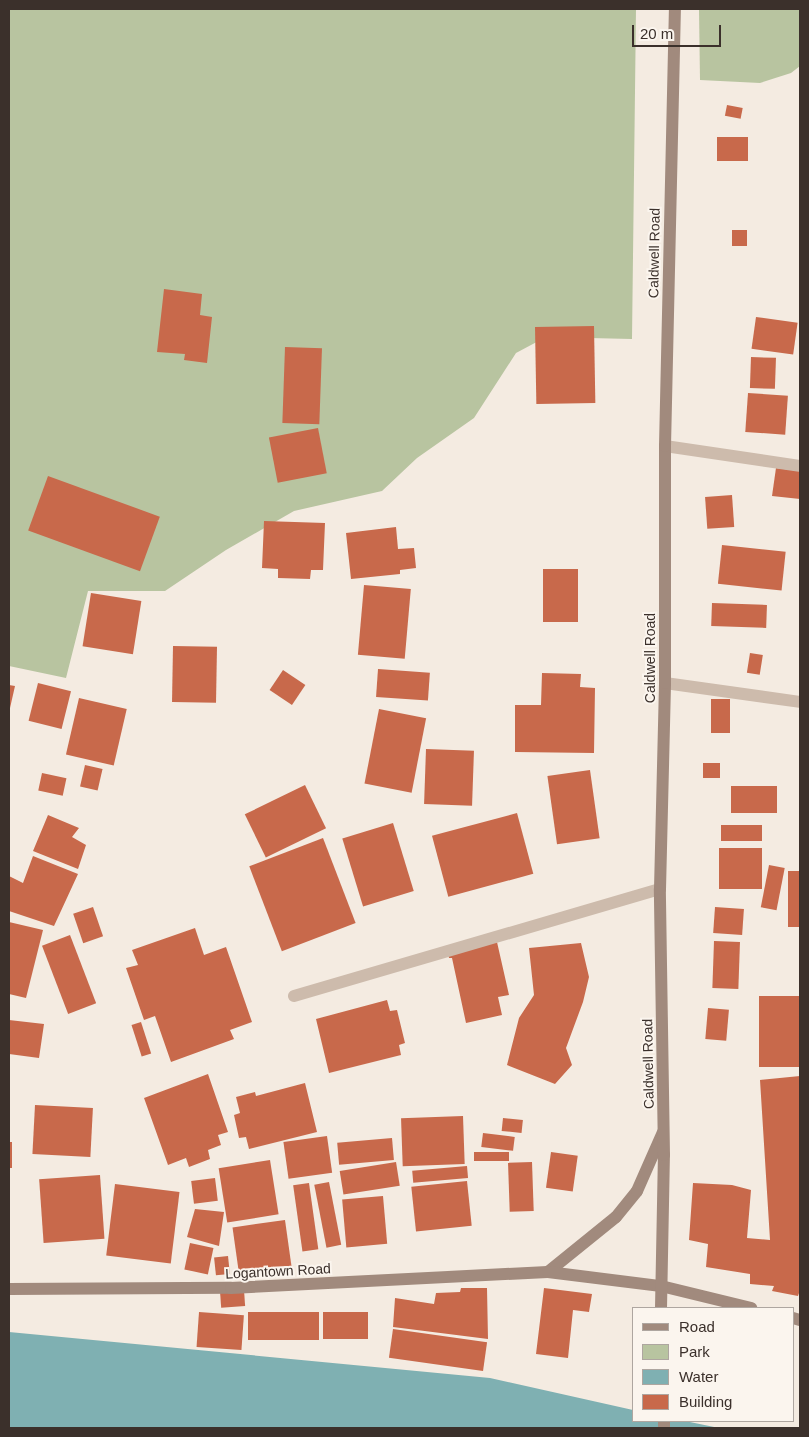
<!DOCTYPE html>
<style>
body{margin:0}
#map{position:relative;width:809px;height:1437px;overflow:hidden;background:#f4ebe1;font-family:Arial,sans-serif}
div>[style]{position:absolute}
.green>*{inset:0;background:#b8c4a0}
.water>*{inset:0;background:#7fb0b2}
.building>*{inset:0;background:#c8694b;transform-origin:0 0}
.street>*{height:12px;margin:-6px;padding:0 6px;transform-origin:6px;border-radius:6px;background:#cdbbac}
.secondary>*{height:12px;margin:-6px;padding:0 6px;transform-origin:6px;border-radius:6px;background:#a18a7d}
span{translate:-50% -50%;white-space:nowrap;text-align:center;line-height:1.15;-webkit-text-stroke:4px #fbf5ee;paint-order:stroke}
.street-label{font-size:14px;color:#3b302b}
.frame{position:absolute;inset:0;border:10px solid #3b302b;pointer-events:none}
.legend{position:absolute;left:632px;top:1307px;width:162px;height:115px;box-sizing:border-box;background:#fbf5ee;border:1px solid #aea6a0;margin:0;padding:6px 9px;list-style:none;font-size:15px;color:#3b302b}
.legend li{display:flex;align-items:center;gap:10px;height:25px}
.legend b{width:25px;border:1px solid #aea6a0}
.scale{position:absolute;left:632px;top:25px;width:89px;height:22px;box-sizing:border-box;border:2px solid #3b302b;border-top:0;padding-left:6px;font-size:15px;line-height:18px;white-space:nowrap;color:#3b302b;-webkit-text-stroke:4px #fbf5ee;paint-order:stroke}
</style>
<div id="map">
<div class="green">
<div style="clip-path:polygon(9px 9px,636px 9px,632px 339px,546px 337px,516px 353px,474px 418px,417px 458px,382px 491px,294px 511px,226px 550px,165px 591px,88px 591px,66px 678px,9px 666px)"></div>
<div style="clip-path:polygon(699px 9px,800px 9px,800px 66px,791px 73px,760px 83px,700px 80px)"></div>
</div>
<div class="water">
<div style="clip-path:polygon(9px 1332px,490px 1378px,633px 1410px,633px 1421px,685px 1421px,719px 1428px,9px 1428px)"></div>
</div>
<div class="building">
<div style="left:727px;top:105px;width:16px;height:11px;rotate:11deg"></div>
<div style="left:717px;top:137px;width:31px;height:24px"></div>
<div style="left:732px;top:230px;width:15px;height:16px"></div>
<div style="clip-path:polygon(164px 289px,202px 294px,200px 315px,212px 317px,207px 363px,184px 360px,185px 354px,157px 352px)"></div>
<div style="left:756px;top:317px;width:42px;height:32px;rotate:8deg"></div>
<div style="left:594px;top:326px;width:77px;height:59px;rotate:89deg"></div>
<div style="left:285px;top:347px;width:37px;height:76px;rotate:2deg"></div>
<div style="left:751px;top:357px;width:25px;height:31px;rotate:2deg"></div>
<div style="left:748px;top:393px;width:40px;height:39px;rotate:4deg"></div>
<div style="left:318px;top:428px;width:46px;height:50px;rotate:79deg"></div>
<div style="clip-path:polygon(776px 468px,800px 471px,800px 499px,772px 496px)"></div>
<div style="left:48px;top:476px;width:119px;height:58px;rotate:20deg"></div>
<div style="left:732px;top:495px;width:32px;height:27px;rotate:86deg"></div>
<div style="clip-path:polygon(264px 521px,325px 523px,323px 570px,311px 570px,310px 579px,278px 578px,278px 569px,262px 568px)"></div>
<div style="clip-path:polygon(396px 527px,398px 549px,414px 548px,416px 568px,400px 570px,400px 574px,351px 579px,346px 533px)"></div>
<div style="left:722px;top:545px;width:64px;height:39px;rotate:6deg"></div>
<div style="left:543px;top:569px;width:35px;height:53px"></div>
<div style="left:364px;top:585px;width:47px;height:70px;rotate:5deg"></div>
<div style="left:91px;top:593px;width:51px;height:54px;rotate:9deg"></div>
<div style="left:712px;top:603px;width:55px;height:23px;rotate:2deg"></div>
<div style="left:173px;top:646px;width:44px;height:56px;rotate:1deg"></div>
<div style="left:750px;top:653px;width:13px;height:20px;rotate:9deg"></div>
<div style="left:378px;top:669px;width:52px;height:28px;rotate:4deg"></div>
<div style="left:283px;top:670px;width:27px;height:24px;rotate:34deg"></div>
<div style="clip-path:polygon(542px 673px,581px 674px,580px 687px,595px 688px,594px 753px,515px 752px,515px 705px,541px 705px)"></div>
<div style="left:38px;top:683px;width:34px;height:39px;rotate:14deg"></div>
<div style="clip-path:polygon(9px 685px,15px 686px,10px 708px,9px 708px)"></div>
<div style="left:79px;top:698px;width:49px;height:58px;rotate:13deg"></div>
<div style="left:730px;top:699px;width:34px;height:19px;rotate:90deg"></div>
<div style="left:379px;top:709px;width:48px;height:76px;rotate:11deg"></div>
<div style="left:426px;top:749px;width:48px;height:55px;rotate:2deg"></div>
<div style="left:703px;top:763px;width:17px;height:15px"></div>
<div style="left:85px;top:765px;width:18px;height:22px;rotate:13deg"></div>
<div style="left:590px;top:770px;width:69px;height:43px;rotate:82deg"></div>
<div style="left:42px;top:773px;width:25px;height:18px;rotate:12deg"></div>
<div style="left:305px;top:785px;width:48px;height:67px;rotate:64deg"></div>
<div style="left:777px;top:786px;width:27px;height:46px;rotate:90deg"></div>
<div style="left:517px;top:813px;width:63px;height:88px;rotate:75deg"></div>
<div style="clip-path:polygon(48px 815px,79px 828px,72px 837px,86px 845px,78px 869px,33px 851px)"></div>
<div style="left:393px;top:823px;width:71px;height:53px;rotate:73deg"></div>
<div style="left:721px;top:825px;width:41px;height:16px"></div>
<div style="left:323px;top:838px;width:91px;height:79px;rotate:69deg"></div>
<div style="left:762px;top:848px;width:41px;height:43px;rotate:90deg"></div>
<div style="clip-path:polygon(33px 856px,78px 874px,54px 926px,9px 911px,9px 876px,23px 883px)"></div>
<div style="left:769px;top:865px;width:16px;height:43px;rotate:11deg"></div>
<div style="left:788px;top:871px;width:12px;height:56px"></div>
<div style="left:93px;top:907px;width:31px;height:21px;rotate:71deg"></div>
<div style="left:715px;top:907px;width:29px;height:26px;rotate:4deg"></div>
<div style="clip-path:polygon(9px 922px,43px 930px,26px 998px,9px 994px)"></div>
<div style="clip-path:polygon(195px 928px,204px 955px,226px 947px,252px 1022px,230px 1030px,234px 1039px,171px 1062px,155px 1016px,144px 1020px,126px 968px,138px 965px,132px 950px)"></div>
<div style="left:70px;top:935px;width:73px;height:30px;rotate:69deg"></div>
<div style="left:714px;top:941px;width:26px;height:47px;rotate:2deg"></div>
<div style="clip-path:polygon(497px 942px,509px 995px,498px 997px,502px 1015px,466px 1023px,452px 958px,449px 958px,448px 954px)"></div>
<div style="clip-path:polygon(581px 943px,589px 977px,583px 1002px,566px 1048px,572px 1065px,555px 1084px,507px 1065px,519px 1018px,534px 995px,529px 948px)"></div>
<div style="left:800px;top:996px;width:71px;height:41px;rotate:90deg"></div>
<div style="clip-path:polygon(387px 1000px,390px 1011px,397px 1010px,405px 1043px,399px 1045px,401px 1055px,329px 1073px,316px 1019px)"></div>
<div style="left:708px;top:1008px;width:21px;height:31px;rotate:5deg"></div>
<div style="clip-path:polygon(9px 1020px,44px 1024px,39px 1058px,9px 1054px)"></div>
<div style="left:141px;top:1022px;width:33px;height:10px;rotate:72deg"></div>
<div style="clip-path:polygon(208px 1074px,228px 1132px,218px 1135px,221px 1145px,208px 1150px,210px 1159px,189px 1167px,186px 1158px,168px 1165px,144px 1098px)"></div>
<div style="clip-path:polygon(800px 1076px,800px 1290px,798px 1296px,772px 1291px,774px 1286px,750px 1284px,750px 1274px,706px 1267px,708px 1244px,689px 1240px,693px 1183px,732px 1185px,751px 1190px,747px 1238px,770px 1240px,760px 1080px)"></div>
<div style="clip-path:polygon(305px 1083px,317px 1132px,249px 1149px,246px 1137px,239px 1138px,234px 1115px,240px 1113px,236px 1097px,255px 1092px,256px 1096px)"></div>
<div style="left:35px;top:1105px;width:58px;height:49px;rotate:3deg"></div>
<div style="left:463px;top:1116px;width:48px;height:62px;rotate:88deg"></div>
<div style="left:503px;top:1118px;width:20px;height:13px;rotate:6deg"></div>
<div style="left:483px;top:1133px;width:32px;height:14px;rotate:7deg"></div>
<div style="left:327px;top:1136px;width:37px;height:44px;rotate:82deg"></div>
<div style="left:392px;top:1138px;width:22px;height:55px;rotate:85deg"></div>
<div style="left:9px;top:1142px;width:3px;height:26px"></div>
<div style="left:509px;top:1152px;width:9px;height:35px;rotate:90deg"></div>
<div style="left:551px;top:1152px;width:27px;height:36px;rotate:8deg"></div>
<div style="left:270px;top:1160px;width:55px;height:52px;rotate:81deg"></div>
<div style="left:396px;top:1162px;width:24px;height:57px;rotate:81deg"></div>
<div style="left:532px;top:1162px;width:49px;height:24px;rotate:88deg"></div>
<div style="left:467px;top:1166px;width:12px;height:55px;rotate:85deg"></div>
<div style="left:100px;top:1175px;width:64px;height:61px;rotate:86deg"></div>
<div style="left:215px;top:1178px;width:23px;height:24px;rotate:83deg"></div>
<div style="left:467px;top:1181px;width:45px;height:56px;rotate:84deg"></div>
<div style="left:329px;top:1182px;width:64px;height:15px;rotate:79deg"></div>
<div style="left:309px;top:1183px;width:67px;height:16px;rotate:82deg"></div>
<div style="left:115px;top:1184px;width:65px;height:72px;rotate:7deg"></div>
<div style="left:383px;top:1196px;width:48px;height:41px;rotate:85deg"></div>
<div style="clip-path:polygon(195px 1209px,224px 1212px,219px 1246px,187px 1237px)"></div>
<div style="left:285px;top:1220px;width:49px;height:53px;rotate:82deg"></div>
<div style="left:190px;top:1243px;width:24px;height:27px;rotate:12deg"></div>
<div style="left:228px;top:1256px;width:18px;height:14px;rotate:84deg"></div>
<div style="clip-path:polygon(461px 1288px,487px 1288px,488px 1339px,393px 1327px,395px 1298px,434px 1304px,436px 1293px,460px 1292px)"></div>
<div style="clip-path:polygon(544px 1288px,592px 1294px,589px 1312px,573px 1310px,568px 1358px,536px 1354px)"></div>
<div style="left:244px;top:1290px;width:16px;height:24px;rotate:86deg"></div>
<div style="left:199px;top:1312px;width:45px;height:35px;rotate:4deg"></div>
<div style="left:319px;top:1312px;width:28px;height:71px;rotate:90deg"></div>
<div style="left:368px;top:1312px;width:27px;height:45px;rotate:90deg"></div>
<div style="left:393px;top:1329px;width:95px;height:29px;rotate:8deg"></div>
</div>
<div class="street">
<div style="left:665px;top:446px;width:136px;rotate:8.4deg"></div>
<div style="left:665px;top:683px;width:136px;rotate:8deg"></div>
<div style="left:294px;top:996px;width:381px;rotate:-16.3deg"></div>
</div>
<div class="secondary">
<div style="left:548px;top:1272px;width:87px;rotate:-39deg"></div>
<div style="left:616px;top:1217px;width:33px;rotate:-51deg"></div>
<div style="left:637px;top:1191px;width:64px;rotate:-66.2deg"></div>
<div style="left:9px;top:1289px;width:222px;rotate:-0.3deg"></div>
<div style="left:231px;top:1288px;width:317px;rotate:-2.9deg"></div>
<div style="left:548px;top:1272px;width:114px;rotate:7.1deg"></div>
<div style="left:661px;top:1286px;width:93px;rotate:13.7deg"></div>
<div style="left:661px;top:1308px;width:153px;rotate:-88.9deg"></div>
<div style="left:664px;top:1155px;width:266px;rotate:-90.9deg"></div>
<div style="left:660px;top:889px;width:206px;rotate:-88.6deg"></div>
<div style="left:665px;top:683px;width:237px;rotate:-90deg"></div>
<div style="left:665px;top:446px;width:437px;rotate:-88.7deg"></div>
<div style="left:793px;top:1318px;width:7px;rotate:16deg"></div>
<div style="left:664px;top:1428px;width:7px;rotate:-90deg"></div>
</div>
<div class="street-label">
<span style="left:654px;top:253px;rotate:-89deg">Caldwell Road</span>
<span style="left:650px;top:658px;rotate:-90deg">Caldwell Road</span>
<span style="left:648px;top:1064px;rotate:-91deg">Caldwell Road</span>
<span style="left:278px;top:1271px;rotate:-3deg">Logantown Road</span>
</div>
<div class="frame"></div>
<ul class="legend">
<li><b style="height:6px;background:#a18a7d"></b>Road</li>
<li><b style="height:14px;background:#b8c4a0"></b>Park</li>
<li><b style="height:14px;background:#7fb0b2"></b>Water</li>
<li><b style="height:14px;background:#c8694b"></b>Building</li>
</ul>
<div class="scale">20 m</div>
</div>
